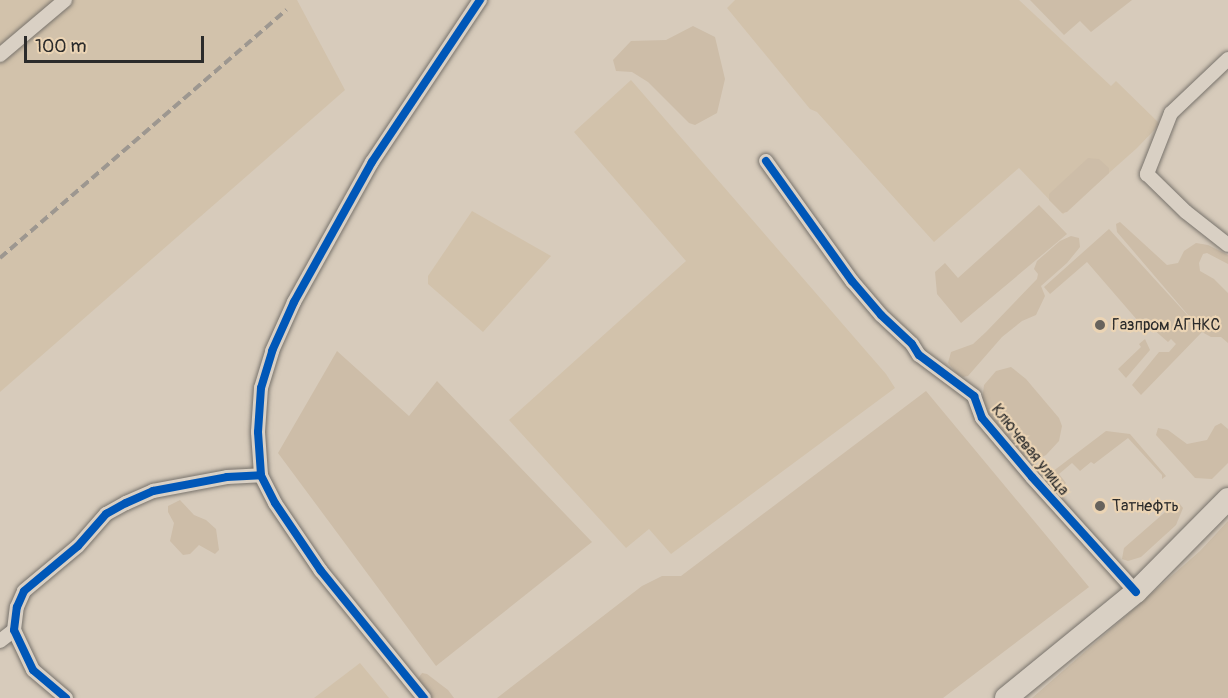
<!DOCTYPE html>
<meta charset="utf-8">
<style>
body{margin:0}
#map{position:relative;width:1228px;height:698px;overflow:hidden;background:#d7cbbb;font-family:Pangolin,sans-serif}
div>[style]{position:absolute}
.built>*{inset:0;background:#d2c2ab}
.green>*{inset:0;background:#cdbda8}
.roads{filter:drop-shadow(0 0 2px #78736c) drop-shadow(0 0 2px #78736c)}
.street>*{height:14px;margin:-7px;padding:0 7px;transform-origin:7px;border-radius:7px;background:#d9d0c4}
.primary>*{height:22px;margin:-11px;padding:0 11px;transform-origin:11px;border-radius:11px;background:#d9d0c4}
.rail>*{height:4px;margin-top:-2px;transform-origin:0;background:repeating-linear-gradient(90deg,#9d9790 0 9px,transparent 0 13.5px)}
.cycleway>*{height:8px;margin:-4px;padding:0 4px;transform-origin:4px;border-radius:4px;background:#0057b8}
.dots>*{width:16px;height:16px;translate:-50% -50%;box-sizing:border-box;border:3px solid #ebd4b4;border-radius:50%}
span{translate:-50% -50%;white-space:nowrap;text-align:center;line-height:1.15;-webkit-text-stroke:4.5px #ebd4b4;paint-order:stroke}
.poi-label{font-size:16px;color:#2b2b2b}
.left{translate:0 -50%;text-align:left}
.street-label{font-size:16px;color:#2b2b2b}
.scale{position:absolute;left:24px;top:36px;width:180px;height:27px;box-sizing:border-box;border:3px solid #2b2b2b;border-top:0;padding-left:8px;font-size:18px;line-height:21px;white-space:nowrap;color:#2b2b2b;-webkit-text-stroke:4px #ebd4b4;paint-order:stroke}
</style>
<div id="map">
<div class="built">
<div style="clip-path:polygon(0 0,297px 0,345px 90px,0 392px)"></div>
<div style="clip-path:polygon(735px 0,1019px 0,1111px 86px,1116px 81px,1160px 124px,1137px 148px,1063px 214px,1019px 168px,934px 242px,817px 112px,810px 109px,727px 8px)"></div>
<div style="clip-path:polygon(631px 80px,886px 374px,895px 388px,671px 554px,649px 529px,626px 548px,509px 420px,686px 261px,574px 132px)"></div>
<div style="clip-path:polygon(472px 211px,551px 256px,483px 332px,428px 284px,428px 276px)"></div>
<div style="clip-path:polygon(360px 663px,389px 698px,314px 698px)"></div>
</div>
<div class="green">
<div style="clip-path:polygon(1030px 0,1132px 0,1091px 32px,1080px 21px,1064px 35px)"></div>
<div style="clip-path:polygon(693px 26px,715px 37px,725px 79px,717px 113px,695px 125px,689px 123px,648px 82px,632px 72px,616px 71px,613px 60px,631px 41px,666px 40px)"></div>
<div style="clip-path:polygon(1088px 158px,1099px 159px,1109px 168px,1109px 173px,1067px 212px,1062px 213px,1049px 200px,1049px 194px)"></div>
<div style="clip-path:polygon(1039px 205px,1067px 234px,961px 323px,937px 294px,935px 272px,945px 263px,958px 278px)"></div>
<div style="clip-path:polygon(1120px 222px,1167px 265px,1178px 263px,1184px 251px,1196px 243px,1208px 245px,1228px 255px,1228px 264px,1207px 253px,1203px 254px,1199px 263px,1200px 271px,1214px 279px,1228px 293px,1228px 343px,1221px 337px,1211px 337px,1202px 332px,1141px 395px,1132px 385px,1159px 352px,1169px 352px,1176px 344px,1171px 339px,1168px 342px,1153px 329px,1152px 322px,1146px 318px,1138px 321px,1087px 262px,1050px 294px,1044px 287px,1109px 229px,1200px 329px,1117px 232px,1116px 224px)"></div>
<div style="clip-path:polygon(1071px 236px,1079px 238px,1080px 247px,1067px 263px,1041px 286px,1045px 296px,1036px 315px,1022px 321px,1002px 337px,968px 376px,963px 377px,957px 374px,948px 363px,951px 352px,973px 344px,986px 332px,1037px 279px,1038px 274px,1034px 269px,1037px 261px,1060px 241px)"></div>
<div style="clip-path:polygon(1145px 339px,1150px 350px,1126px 378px,1118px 369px,1141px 347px,1139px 344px)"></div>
<div style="clip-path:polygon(337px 351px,409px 416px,437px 381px,592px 542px,436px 666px,278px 453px)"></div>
<div style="clip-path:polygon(1011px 367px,1026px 379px,1059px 418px,1062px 426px,1059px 441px,1046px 455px,1038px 459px,1022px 457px,987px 417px,982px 401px,984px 385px,996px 371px)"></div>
<div style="clip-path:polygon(926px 391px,1089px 587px,943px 698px,497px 698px,642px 586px,662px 576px,681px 576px)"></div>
<div style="clip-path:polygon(1221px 423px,1228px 429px,1228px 463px,1212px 479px,1195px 478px,1156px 435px,1158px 428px,1168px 430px,1187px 444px,1207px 440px,1215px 426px)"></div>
<div style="clip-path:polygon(1106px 431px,1130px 434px,1166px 476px,1162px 479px,1162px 475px,1128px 438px,1094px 464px,1091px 462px,1080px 471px,1072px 463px,1059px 474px,1066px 483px,1061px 487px,1051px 484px,1049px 479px,1052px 472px)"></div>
<div style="clip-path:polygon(180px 500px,194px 515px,206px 520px,216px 529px,219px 550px,215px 554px,199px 545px,190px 554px,183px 555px,170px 541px,174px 523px,168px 512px,168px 506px)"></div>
<div style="clip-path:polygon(1179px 503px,1183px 508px,1176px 525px,1141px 557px,1128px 561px,1122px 559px,1124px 548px,1172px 506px)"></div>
<div style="clip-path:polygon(1228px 521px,1228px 698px,1032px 698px,1200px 551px)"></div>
<div style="clip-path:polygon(422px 673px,427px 674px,448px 690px,454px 698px,429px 698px,417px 680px)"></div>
</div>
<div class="roads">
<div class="street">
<div style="left:0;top:55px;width:85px;rotate:-40.2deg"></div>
<div style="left:1228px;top:59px;width:79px;rotate:136.5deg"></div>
<div style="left:1171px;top:113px;width:66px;rotate:111.5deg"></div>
<div style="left:1147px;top:174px;width:54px;rotate:44.3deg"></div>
<div style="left:1186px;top:212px;width:53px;rotate:38.2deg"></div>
<div style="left:766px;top:161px;width:148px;rotate:54.4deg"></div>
<div style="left:852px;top:281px;width:45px;rotate:49.5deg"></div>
<div style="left:881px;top:315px;width:42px;rotate:43.1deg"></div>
<div style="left:912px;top:344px;width:13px;rotate:58deg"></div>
<div style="left:919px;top:355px;width:69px;rotate:36.7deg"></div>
<div style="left:974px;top:396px;width:23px;rotate:70deg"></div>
<div style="left:982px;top:418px;width:77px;rotate:49.7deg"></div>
<div style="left:1032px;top:477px;width:155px;rotate:47.9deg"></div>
<div style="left:0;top:641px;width:18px;rotate:-38deg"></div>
<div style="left:66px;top:698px;width:43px;rotate:-139.7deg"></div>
<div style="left:33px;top:670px;width:44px;rotate:-115.4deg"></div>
<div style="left:14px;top:630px;width:23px;rotate:-83deg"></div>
<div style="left:17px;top:607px;width:17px;rotate:-66deg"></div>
<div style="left:24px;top:591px;width:70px;rotate:-39.8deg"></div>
<div style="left:78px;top:546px;width:43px;rotate:-48.8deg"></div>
<div style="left:106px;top:514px;width:23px;rotate:-29deg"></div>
<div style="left:126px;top:503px;width:30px;rotate:-24deg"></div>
<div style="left:153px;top:491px;width:75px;rotate:-10.7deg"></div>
<div style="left:227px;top:477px;width:34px;rotate:-3deg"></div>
<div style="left:424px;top:698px;width:164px;rotate:-129deg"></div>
<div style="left:321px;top:571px;width:82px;rotate:-124.1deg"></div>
<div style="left:275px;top:503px;width:31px;rotate:-117deg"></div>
<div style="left:261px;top:475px;width:43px;rotate:-94deg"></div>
<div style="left:258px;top:432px;width:44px;rotate:-86.1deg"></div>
<div style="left:261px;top:388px;width:39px;rotate:-73deg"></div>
<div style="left:272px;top:351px;width:54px;rotate:-65.8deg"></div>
<div style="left:294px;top:302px;width:160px;rotate:-60.9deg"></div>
<div style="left:372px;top:162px;width:195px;rotate:-56.3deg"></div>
</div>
<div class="primary">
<div style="left:1006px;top:698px;width:168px;rotate:-39.2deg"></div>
<div style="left:1136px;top:592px;width:131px;rotate:-45.3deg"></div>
</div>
</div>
<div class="rail">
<div style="left:0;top:258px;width:379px;rotate:-40.9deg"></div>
</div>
<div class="cycleway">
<div style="left:766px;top:161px;width:148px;rotate:54.4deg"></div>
<div style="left:852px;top:281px;width:45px;rotate:49.5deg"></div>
<div style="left:881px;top:315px;width:42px;rotate:43.1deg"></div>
<div style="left:912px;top:344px;width:13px;rotate:58deg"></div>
<div style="left:919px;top:355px;width:69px;rotate:36.7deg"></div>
<div style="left:974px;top:396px;width:23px;rotate:70deg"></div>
<div style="left:982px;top:418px;width:77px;rotate:49.7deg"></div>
<div style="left:1032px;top:477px;width:155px;rotate:47.9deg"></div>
<div style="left:66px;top:698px;width:43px;rotate:-139.7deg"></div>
<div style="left:33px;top:670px;width:44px;rotate:-115.4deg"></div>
<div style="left:14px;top:630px;width:23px;rotate:-83deg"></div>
<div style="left:17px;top:607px;width:17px;rotate:-66deg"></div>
<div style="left:24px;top:591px;width:70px;rotate:-39.8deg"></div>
<div style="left:78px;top:546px;width:43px;rotate:-48.8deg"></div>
<div style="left:106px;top:514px;width:23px;rotate:-29deg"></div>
<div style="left:126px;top:503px;width:30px;rotate:-24deg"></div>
<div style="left:153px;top:491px;width:75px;rotate:-10.7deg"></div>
<div style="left:227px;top:477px;width:34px;rotate:-3deg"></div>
<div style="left:424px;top:698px;width:164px;rotate:-129deg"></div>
<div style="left:321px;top:571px;width:82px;rotate:-124.1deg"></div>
<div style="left:275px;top:503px;width:31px;rotate:-117deg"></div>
<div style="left:261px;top:475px;width:43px;rotate:-94deg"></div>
<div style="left:258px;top:432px;width:44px;rotate:-86.1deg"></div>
<div style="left:261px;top:388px;width:39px;rotate:-73deg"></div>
<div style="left:272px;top:351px;width:54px;rotate:-65.8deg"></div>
<div style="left:294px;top:302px;width:160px;rotate:-60.9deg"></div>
<div style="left:372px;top:162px;width:195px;rotate:-56.3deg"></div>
</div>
<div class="dots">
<div style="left:1100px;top:325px;background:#67635d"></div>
<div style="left:1100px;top:506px;background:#67635d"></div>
</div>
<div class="poi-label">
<span class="left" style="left:1112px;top:325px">Газпром АГНКС</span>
<span class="left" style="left:1112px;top:506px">Татнефть</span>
</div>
<div class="street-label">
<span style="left:1030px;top:450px;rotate:51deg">Ключевая улица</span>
</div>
<div class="scale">100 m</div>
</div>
